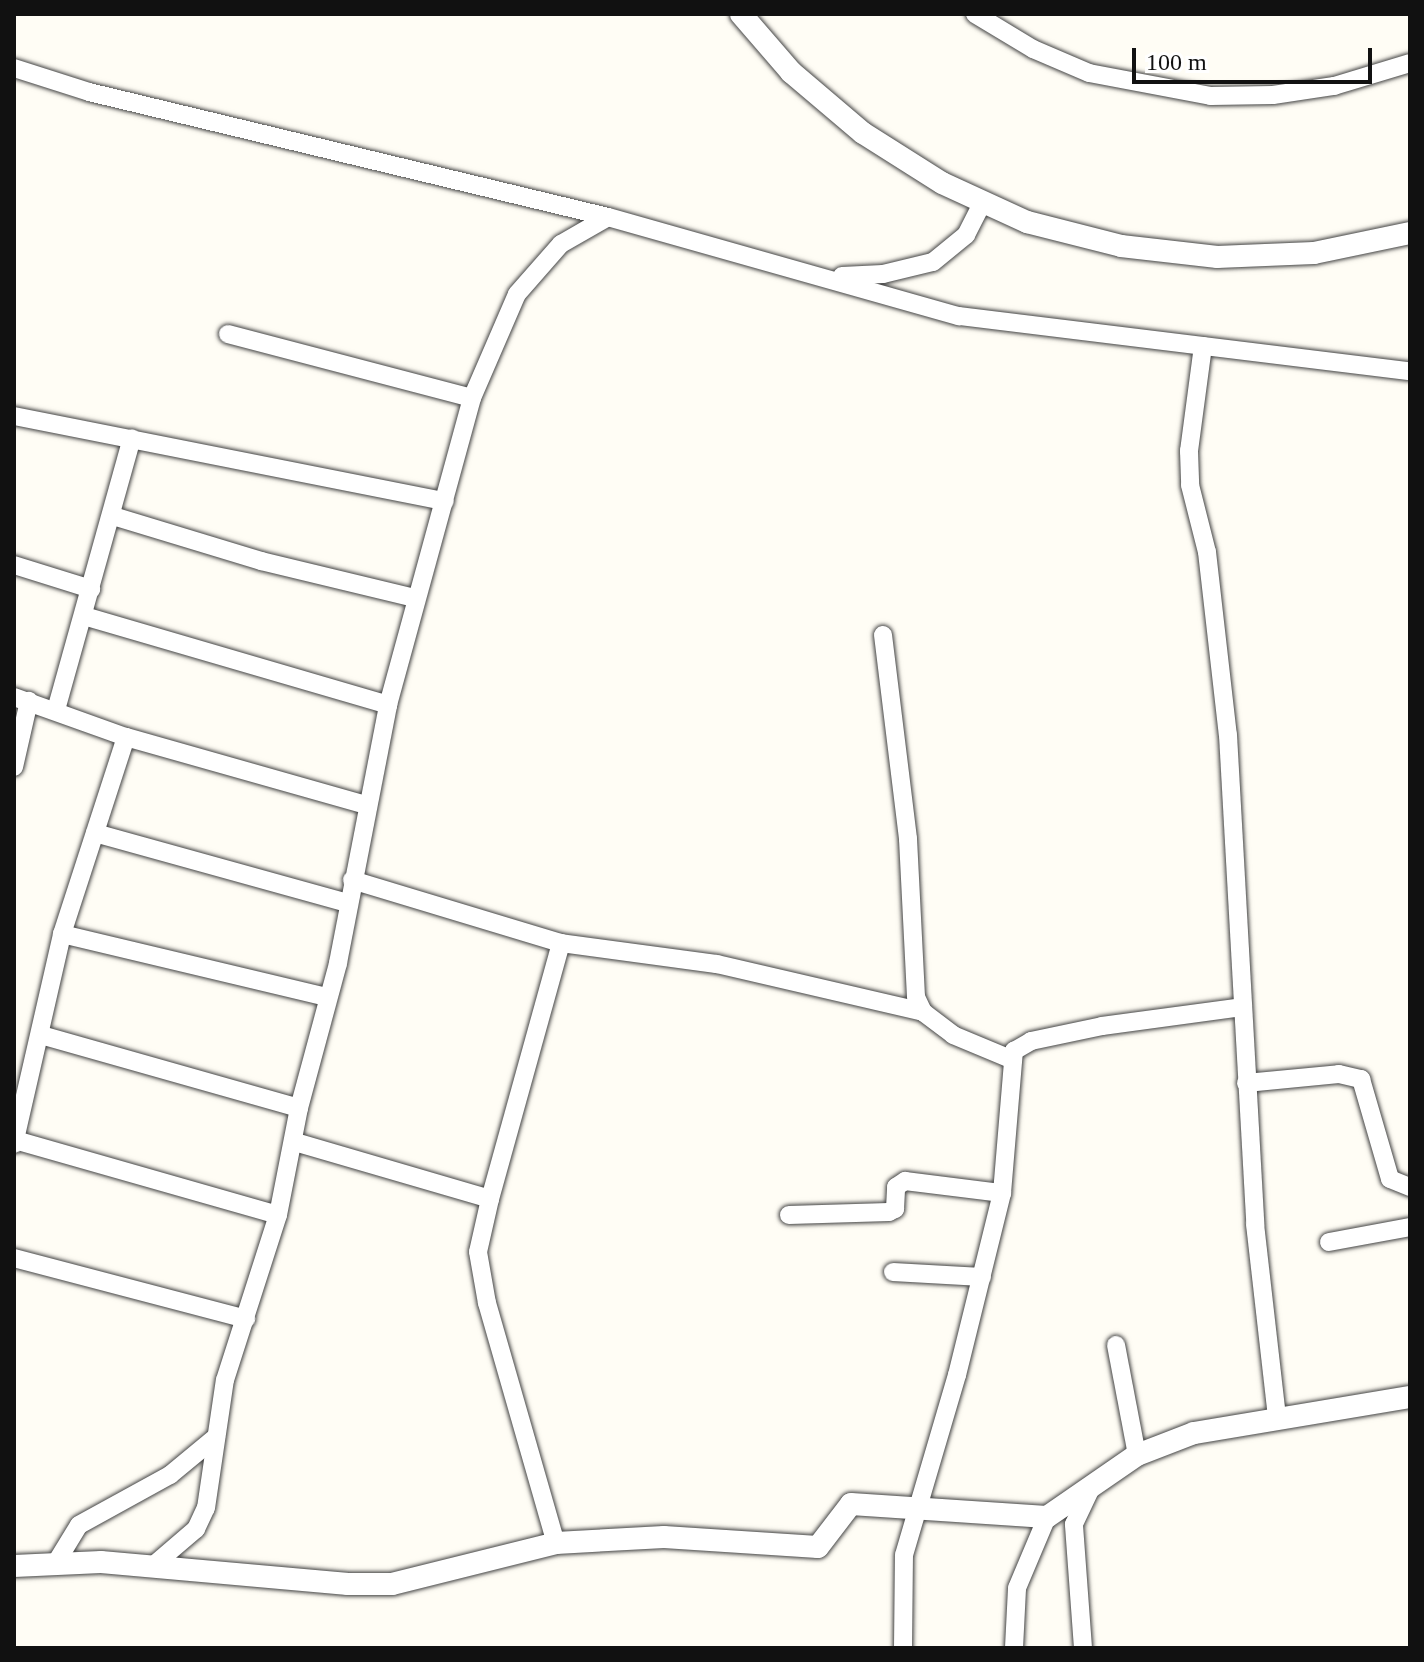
<!DOCTYPE html>
<style>
body{margin:0}
#map{position:relative;width:1424px;height:1662px;overflow:hidden;background:#fffdf5;font-family:Georgia,serif}
div>[style]{position:absolute}
.roads{filter:drop-shadow(0 0 2px #444) drop-shadow(0 0 2px #444)}
.minor>*{height:18px;margin:-9px;padding:0 9px;transform-origin:9px;border-radius:9px;background:#fff}
.tertiary>*{height:22px;margin:-11px;padding:0 11px;transform-origin:11px;border-radius:11px;background:#fff}
span{translate:-50% -50%;white-space:nowrap;text-align:center;line-height:1.15;-webkit-text-stroke:8px #fff;paint-order:stroke}
.frame{position:absolute;inset:0;border:16px solid #111;pointer-events:none}
.scale{position:absolute;left:1132px;top:48px;width:240px;height:36px;box-sizing:border-box;border:4px solid #111;border-top:0;padding-left:10px;font-size:24px;line-height:28px;white-space:nowrap;color:#111;-webkit-text-stroke:6px #fff;paint-order:stroke}
</style>
<div id="map">
<div class="roads">
<div class="minor">
<div style="left:975px;top:14px;width:68px;rotate:31.1deg"></div>
<div style="left:1033px;top:49px;width:61px;rotate:23.2deg"></div>
<div style="left:1089px;top:73px;width:124px;rotate:10.7deg"></div>
<div style="left:1211px;top:96px;width:62px;rotate:-0.9deg"></div>
<div style="left:1273px;top:95px;width:62px;rotate:-8.4deg"></div>
<div style="left:1334px;top:86px;width:79px;rotate:-16.8deg"></div>
<div style="left:14px;top:68px;width:79px;rotate:17.7deg"></div>
<div style="left:89px;top:92px;width:534px;rotate:13.54deg"></div>
<div style="left:608px;top:217px;width:365px;rotate:15.8deg"></div>
<div style="left:959px;top:316px;width:454px;rotate:7deg"></div>
<div style="left:842px;top:276px;width:41px;rotate:-2.8deg"></div>
<div style="left:883px;top:274px;width:51px;rotate:-13.5deg"></div>
<div style="left:933px;top:262px;width:43px;rotate:-39.3deg"></div>
<div style="left:966px;top:235px;width:36px;rotate:-63deg"></div>
<div style="left:228px;top:334px;width:252px;rotate:14.7deg"></div>
<div style="left:1203px;top:346px;width:106px;rotate:97.6deg"></div>
<div style="left:1189px;top:451px;width:34px;rotate:88deg"></div>
<div style="left:1190px;top:485px;width:69px;rotate:75.8deg"></div>
<div style="left:1207px;top:552px;width:184px;rotate:83.5deg"></div>
<div style="left:1228px;top:735px;width:490px;rotate:86.8deg"></div>
<div style="left:1255px;top:1224px;width:194px;rotate:83.5deg"></div>
<div style="left:14px;top:416px;width:439px;rotate:11.2deg"></div>
<div style="left:113px;top:516px;width:155px;rotate:16.9deg"></div>
<div style="left:261px;top:561px;width:158px;rotate:13.5deg"></div>
<div style="left:14px;top:565px;width:81px;rotate:17.3deg"></div>
<div style="left:84px;top:616px;width:317px;rotate:16.3deg"></div>
<div style="left:883px;top:635px;width:206px;rotate:83deg"></div>
<div style="left:908px;top:839px;width:158px;rotate:87.1deg"></div>
<div style="left:916px;top:997px;width:17px;rotate:65deg"></div>
<div style="left:923px;top:1012px;width:38px;rotate:37deg"></div>
<div style="left:953px;top:1035px;width:65px;rotate:22.6deg"></div>
<div style="left:14px;top:697px;width:119px;rotate:19.7deg"></div>
<div style="left:126px;top:737px;width:249px;rotate:15.8deg"></div>
<div style="left:56px;top:710px;width:282px;rotate:-74.4deg"></div>
<div style="left:14px;top:767px;width:68px;rotate:-77.2deg"></div>
<div style="left:95px;top:833px;width:262px;rotate:15.5deg"></div>
<div style="left:352px;top:880px;width:218px;rotate:16.8deg"></div>
<div style="left:561px;top:943px;width:266px;rotate:105.5deg"></div>
<div style="left:62px;top:934px;width:272px;rotate:13.4deg"></div>
<div style="left:561px;top:943px;width:157px;rotate:7.7deg"></div>
<div style="left:717px;top:964px;width:212px;rotate:13.1deg"></div>
<div style="left:41px;top:1035px;width:268px;rotate:15.8deg"></div>
<div style="left:1246px;top:1083px;width:93px;rotate:-5.5deg"></div>
<div style="left:1339px;top:1074px;width:23px;rotate:13deg"></div>
<div style="left:1361px;top:1079px;width:104px;rotate:73.8deg"></div>
<div style="left:1390px;top:1179px;width:22px;rotate:22deg"></div>
<div style="left:15px;top:1140px;width:273px;rotate:15.9deg"></div>
<div style="left:295px;top:1142px;width:203px;rotate:16.3deg"></div>
<div style="left:490px;top:1199px;width:54px;rotate:102.8deg"></div>
<div style="left:478px;top:1252px;width:52px;rotate:80deg"></div>
<div style="left:487px;top:1303px;width:250px;rotate:74deg"></div>
<div style="left:14px;top:1144px;width:215px;rotate:-77.1deg"></div>
<div style="left:62px;top:934px;width:207px;rotate:-72deg"></div>
<div style="left:789px;top:1215px;width:100px;rotate:-1.7deg"></div>
<div style="left:889px;top:1212px;width:7px;rotate:-27deg"></div>
<div style="left:895px;top:1209px;width:22px;rotate:-87deg"></div>
<div style="left:896px;top:1187px;width:11px;rotate:-34deg"></div>
<div style="left:905px;top:1181px;width:98px;rotate:7.1deg"></div>
<div style="left:1329px;top:1242px;width:82px;rotate:-10.5deg"></div>
<div style="left:14px;top:1258px;width:240px;rotate:14.7deg"></div>
<div style="left:893px;top:1272px;width:89px;rotate:3.2deg"></div>
<div style="left:1116px;top:1345px;width:112px;rotate:79.2deg"></div>
<div style="left:57px;top:1561px;width:42px;rotate:-58.6deg"></div>
<div style="left:79px;top:1525px;width:104px;rotate:-28.8deg"></div>
<div style="left:170px;top:1475px;width:60px;rotate:-39.6deg"></div>
<div style="left:155px;top:1564px;width:54px;rotate:-40.5deg"></div>
<div style="left:196px;top:1529px;width:23px;rotate:-65deg"></div>
<div style="left:206px;top:1508px;width:129px;rotate:-81.6deg"></div>
<div style="left:225px;top:1380px;width:173px;rotate:-72.2deg"></div>
<div style="left:278px;top:1215px;width:109px;rotate:-78.9deg"></div>
<div style="left:299px;top:1108px;width:150px;rotate:-74.9deg"></div>
<div style="left:338px;top:963px;width:263px;rotate:-79deg"></div>
<div style="left:388px;top:705px;width:318px;rotate:-74.7deg"></div>
<div style="left:472px;top:398px;width:113px;rotate:-66.6deg"></div>
<div style="left:517px;top:294px;width:67px;rotate:-48.7deg"></div>
<div style="left:561px;top:244px;width:54px;rotate:-29.9deg"></div>
<div style="left:903px;top:1648px;width:93px;rotate:-89.4deg"></div>
<div style="left:904px;top:1555px;width:188px;rotate:-73.6deg"></div>
<div style="left:957px;top:1375px;width:187px;rotate:-76.1deg"></div>
<div style="left:1002px;top:1193px;width:143px;rotate:-85.2deg"></div>
<div style="left:1014px;top:1051px;width:20px;rotate:-30deg"></div>
<div style="left:1031px;top:1041px;width:73px;rotate:-11.9deg"></div>
<div style="left:1102px;top:1026px;width:141px;rotate:-7.7deg"></div>
<div style="left:1014px;top:1648px;width:60px;rotate:-87.1deg"></div>
<div style="left:1017px;top:1588px;width:77px;rotate:-67.1deg"></div>
<div style="left:1083px;top:1648px;width:124px;rotate:-94.2deg"></div>
<div style="left:1074px;top:1524px;width:44px;rotate:-64.6deg"></div>
</div>
<div class="tertiary">
<div style="left:741px;top:14px;width:77px;rotate:49.2deg"></div>
<div style="left:791px;top:72px;width:94px;rotate:40.3deg"></div>
<div style="left:863px;top:133px;width:93px;rotate:32.3deg"></div>
<div style="left:942px;top:183px;width:94px;rotate:24.6deg"></div>
<div style="left:1027px;top:222px;width:97px;rotate:14.3deg"></div>
<div style="left:1121px;top:246px;width:97px;rotate:6.5deg"></div>
<div style="left:1217px;top:257px;width:97px;rotate:-2.4deg"></div>
<div style="left:1314px;top:253px;width:98px;rotate:-11.8deg"></div>
<div style="left:14px;top:1566px;width:87px;rotate:-2.6deg"></div>
<div style="left:101px;top:1562px;width:248px;rotate:5.1deg"></div>
<div style="left:348px;top:1584px;width:44px"></div>
<div style="left:392px;top:1584px;width:169px;rotate:-14deg"></div>
<div style="left:556px;top:1543px;width:108px;rotate:-3.2deg"></div>
<div style="left:664px;top:1537px;width:154px;rotate:3.7deg"></div>
<div style="left:818px;top:1547px;width:54px;rotate:-52.5deg"></div>
<div style="left:851px;top:1504px;width:196px;rotate:3.8deg"></div>
<div style="left:1047px;top:1517px;width:109px;rotate:-34.6deg"></div>
<div style="left:1137px;top:1455px;width:61px;rotate:-21.1deg"></div>
<div style="left:1194px;top:1433px;width:219px;rotate:-9.5deg"></div>
</div>
</div>
<div class="frame"></div>
<div class="scale">100 m</div>
</div>
